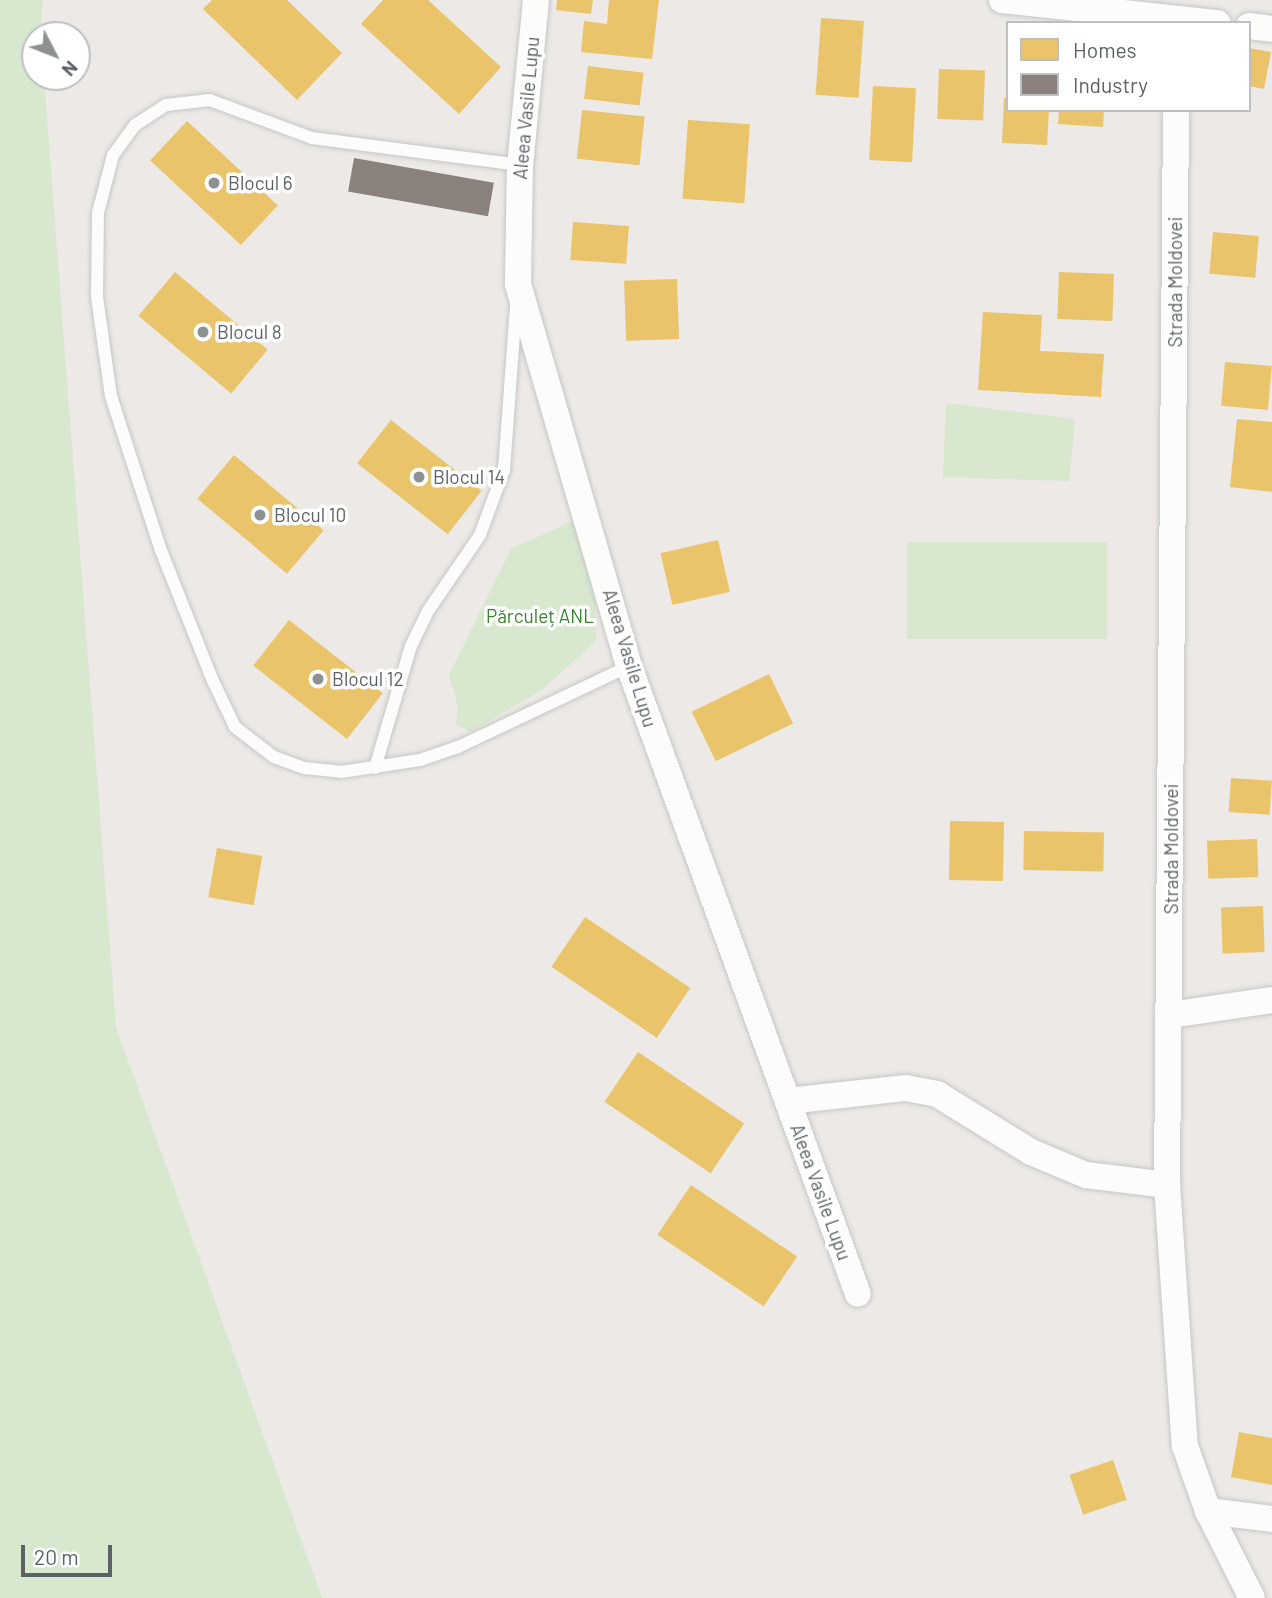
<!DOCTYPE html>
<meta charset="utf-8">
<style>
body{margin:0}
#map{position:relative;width:1272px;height:1598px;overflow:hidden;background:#ece9e6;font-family:Barlow,sans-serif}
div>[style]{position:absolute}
.green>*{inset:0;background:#d7e8cf;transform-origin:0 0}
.homes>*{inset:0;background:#e9c46a;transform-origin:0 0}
.industry>*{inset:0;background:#8a817c;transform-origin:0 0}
.roads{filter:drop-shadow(0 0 2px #c7c7c7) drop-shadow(0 0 2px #c7c7c7)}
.service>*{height:12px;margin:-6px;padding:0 6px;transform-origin:6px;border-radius:6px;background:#fcfcfb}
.minor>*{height:26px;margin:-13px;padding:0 13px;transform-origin:13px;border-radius:13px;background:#fcfcfb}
.dots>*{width:19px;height:19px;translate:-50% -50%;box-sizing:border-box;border:4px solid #fff;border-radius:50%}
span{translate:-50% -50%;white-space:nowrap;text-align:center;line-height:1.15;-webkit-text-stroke:7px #fff;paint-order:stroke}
.street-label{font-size:19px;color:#5b6165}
.poi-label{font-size:19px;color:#5b6165}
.left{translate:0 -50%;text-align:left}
.park-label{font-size:19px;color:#39822e}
.legend{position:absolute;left:1006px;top:21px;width:245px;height:91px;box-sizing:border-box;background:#fff;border:2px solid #bdc0c1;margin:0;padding:9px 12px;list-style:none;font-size:21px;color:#5b6165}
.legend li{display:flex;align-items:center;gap:14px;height:35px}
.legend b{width:35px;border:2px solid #bdc0c1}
.north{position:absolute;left:21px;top:21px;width:70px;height:70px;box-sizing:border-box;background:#fff;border:2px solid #bdc0c1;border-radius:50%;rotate:132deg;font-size:19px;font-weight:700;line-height:28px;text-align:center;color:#5b6165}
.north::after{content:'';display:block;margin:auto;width:24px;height:32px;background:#8e9192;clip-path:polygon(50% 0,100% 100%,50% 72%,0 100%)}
.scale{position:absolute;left:21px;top:1545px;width:91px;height:32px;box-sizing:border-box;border:4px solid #5b6165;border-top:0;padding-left:9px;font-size:21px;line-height:24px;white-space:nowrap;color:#5b6165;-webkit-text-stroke:5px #fff;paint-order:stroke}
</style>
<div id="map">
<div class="green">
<div style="clip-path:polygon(0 0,43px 0,40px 35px,35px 35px,35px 77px,44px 77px,116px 1027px,322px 1598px,0 1598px)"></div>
<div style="clip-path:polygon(946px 403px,1075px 419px,1069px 481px,943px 477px)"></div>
<div style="clip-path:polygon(579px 518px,595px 571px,596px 641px,542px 690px,470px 732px,456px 724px,458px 707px,449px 675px,511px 549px)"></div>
<div style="left:907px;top:542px;width:200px;height:97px"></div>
</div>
<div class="homes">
<div style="clip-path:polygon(212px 0,287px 0,342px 53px,297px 100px,203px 9px)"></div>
<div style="clip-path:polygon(383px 0,428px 0,501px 67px,459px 114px,361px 24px)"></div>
<div style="clip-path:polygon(557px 0,593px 0,591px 14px,556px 10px)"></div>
<div style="clip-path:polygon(609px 0,659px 0,652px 59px,581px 52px,584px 21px,607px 24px)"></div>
<div style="left:821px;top:18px;width:43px;height:77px;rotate:4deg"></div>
<div style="clip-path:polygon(1249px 48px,1271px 52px,1264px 89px,1249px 86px)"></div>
<div style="left:588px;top:66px;width:56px;height:33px;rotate:7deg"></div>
<div style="left:939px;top:69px;width:46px;height:50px;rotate:2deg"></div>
<div style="left:873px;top:86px;width:43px;height:74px;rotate:3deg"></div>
<div style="clip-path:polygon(1004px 98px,1008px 98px,1008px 110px,1049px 110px,1047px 145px,1002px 143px)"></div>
<div style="left:582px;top:110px;width:63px;height:49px;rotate:6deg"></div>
<div style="clip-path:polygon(1059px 110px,1104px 110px,1103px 127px,1058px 124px)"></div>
<div style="left:688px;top:120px;width:62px;height:79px;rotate:4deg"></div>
<div style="left:187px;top:121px;width:124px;height:54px;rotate:43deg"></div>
<div style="left:573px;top:222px;width:56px;height:38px;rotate:4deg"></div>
<div style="left:1213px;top:232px;width:46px;height:42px;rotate:5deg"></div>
<div style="left:175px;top:272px;width:121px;height:57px;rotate:40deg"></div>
<div style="left:1059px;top:272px;width:55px;height:47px;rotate:2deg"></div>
<div style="left:677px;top:279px;width:60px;height:53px;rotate:88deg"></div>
<div style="clip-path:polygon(983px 312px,1042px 315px,1040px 351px,1104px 354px,1101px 397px,978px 390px)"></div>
<div style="left:1225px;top:362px;width:47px;height:44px;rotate:5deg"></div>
<div style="clip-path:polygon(1237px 419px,1272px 422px,1272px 492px,1230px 487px)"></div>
<div style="left:391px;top:420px;width:115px;height:55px;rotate:38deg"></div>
<div style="left:234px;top:455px;width:117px;height:57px;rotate:40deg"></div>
<div style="left:718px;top:540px;width:53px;height:59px;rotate:77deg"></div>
<div style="left:289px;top:620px;width:119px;height:58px;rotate:38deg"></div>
<div style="left:769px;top:674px;width:55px;height:86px;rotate:64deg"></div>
<div style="left:1231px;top:778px;width:41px;height:34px;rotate:4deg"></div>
<div style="left:950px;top:821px;width:54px;height:59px;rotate:1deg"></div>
<div style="left:1024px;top:831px;width:80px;height:39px;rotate:1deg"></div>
<div style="left:1257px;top:839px;width:38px;height:50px;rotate:88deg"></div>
<div style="left:217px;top:848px;width:46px;height:50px;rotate:10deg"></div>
<div style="left:1263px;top:906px;width:46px;height:42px;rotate:88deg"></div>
<div style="left:585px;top:917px;width:127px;height:60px;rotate:34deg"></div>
<div style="left:638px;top:1052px;width:128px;height:60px;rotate:34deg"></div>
<div style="left:691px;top:1185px;width:128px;height:60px;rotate:34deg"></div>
<div style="clip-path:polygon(1239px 1432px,1272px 1438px,1272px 1485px,1231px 1477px)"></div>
<div style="left:1113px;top:1460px;width:42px;height:46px;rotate:71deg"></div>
</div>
<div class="industry">
<div style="left:354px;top:158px;width:142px;height:34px;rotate:10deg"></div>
</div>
<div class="roads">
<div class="service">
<div style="left:520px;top:165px;width:210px;rotate:-172.6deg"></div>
<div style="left:312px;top:138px;width:109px;rotate:-159.6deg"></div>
<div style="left:210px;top:100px;width:44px;rotate:173.5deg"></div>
<div style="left:166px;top:105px;width:37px;rotate:147deg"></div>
<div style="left:135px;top:125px;width:37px;rotate:126deg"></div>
<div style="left:113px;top:155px;width:60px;rotate:104.5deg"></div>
<div style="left:98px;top:213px;width:84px;rotate:90.7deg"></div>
<div style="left:97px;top:297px;width:100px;rotate:82deg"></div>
<div style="left:111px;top:396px;width:160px;rotate:72.1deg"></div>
<div style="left:160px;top:548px;width:143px;rotate:68.3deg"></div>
<div style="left:213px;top:681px;width:51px;rotate:64.4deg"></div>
<div style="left:235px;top:727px;width:49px;rotate:37.6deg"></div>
<div style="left:274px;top:757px;width:33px;rotate:20deg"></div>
<div style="left:305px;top:768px;width:36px;rotate:6deg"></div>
<div style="left:341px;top:772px;width:80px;rotate:-8.6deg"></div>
<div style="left:420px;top:760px;width:40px;rotate:-18.9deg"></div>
<div style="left:458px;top:747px;width:189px;rotate:-25.3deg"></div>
<div style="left:375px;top:768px;width:127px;rotate:-73.6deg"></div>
<div style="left:411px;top:646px;width:39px;rotate:-64deg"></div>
<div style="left:428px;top:611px;width:92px;rotate:-55.6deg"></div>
<div style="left:480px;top:535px;width:69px;rotate:-69.7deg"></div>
<div style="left:504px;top:470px;width:165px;rotate:-85.8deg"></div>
</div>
<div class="minor">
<div style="left:536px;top:0;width:166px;rotate:95.5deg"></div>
<div style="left:520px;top:165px;width:119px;rotate:91deg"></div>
<div style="left:518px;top:284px;width:398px;rotate:73.8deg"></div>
<div style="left:629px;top:666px;width:668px;rotate:69.97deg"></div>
<div style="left:1002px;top:0;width:217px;rotate:6.1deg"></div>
<div style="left:1249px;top:26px;width:23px;rotate:7deg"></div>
<div style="left:1176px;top:110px;width:1075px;rotate:90.48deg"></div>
<div style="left:1167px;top:1185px;width:262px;rotate:86.1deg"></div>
<div style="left:1185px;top:1446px;width:69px;rotate:70.5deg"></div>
<div style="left:1208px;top:1511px;width:97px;rotate:63.2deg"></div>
<div style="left:1170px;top:1015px;width:103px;rotate:-8.4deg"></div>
<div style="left:788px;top:1101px;width:119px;rotate:-6.3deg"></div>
<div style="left:906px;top:1088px;width:32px;rotate:11deg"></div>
<div style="left:937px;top:1094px;width:110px;rotate:31.7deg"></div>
<div style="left:1031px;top:1152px;width:60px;rotate:22.7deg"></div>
<div style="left:1086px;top:1175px;width:82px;rotate:7deg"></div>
<div style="left:1208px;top:1511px;width:64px;rotate:7.1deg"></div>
</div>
</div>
<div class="dots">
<div style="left:214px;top:183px;background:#8e9192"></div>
<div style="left:203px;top:332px;background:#8e9192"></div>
<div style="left:419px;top:477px;background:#8e9192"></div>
<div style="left:260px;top:515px;background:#8e9192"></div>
<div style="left:318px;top:679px;background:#8e9192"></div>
</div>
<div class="street-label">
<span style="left:526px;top:108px;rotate:-85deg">Aleea Vasile Lupu</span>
<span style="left:1175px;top:282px;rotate:-90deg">Strada Moldovei</span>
<span style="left:630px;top:658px;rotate:73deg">Aleea Vasile Lupu</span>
<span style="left:1171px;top:849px;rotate:-90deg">Strada Moldovei</span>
<span style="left:821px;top:1192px;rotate:70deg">Aleea Vasile Lupu</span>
</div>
<div class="poi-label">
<span class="left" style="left:228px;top:183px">Blocul 6</span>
<span class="left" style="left:217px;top:332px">Blocul 8</span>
<span class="left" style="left:433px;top:477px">Blocul 14</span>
<span class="left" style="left:274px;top:515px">Blocul 10</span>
<span class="left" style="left:332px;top:679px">Blocul 12</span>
</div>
<div class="park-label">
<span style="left:540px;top:616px">Părculeț ANL</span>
</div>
<ul class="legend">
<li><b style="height:19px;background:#e9c46a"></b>Homes</li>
<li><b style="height:19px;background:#8a817c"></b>Industry</li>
</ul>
<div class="north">N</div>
<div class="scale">20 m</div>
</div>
